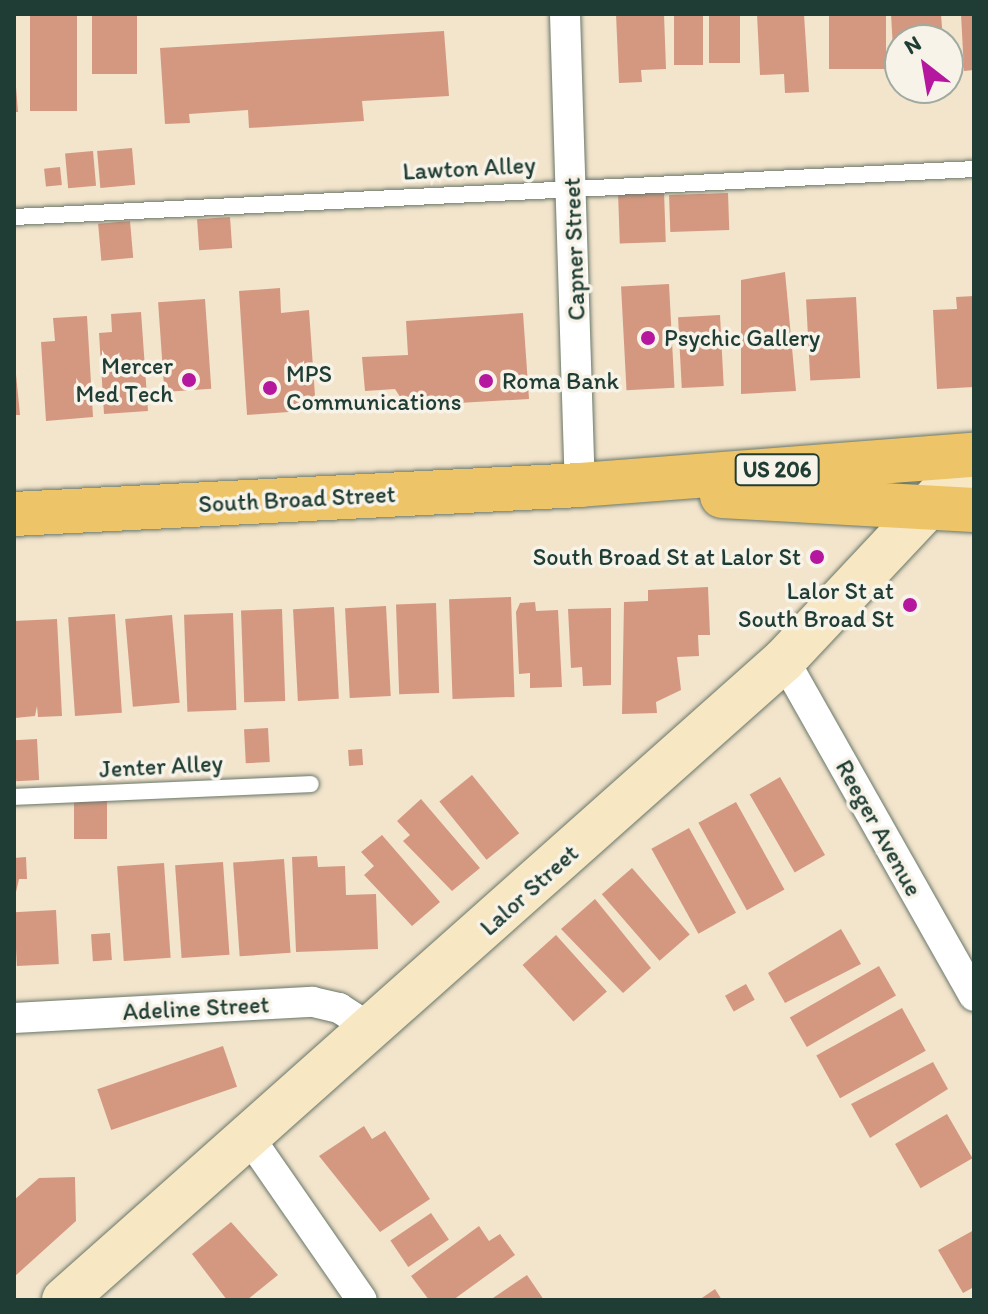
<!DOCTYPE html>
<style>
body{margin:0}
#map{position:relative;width:988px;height:1314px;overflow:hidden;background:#f3e4cc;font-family:Itim,sans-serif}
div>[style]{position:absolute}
.building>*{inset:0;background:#d49880;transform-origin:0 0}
.roads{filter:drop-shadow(0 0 2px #697769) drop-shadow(0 0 2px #697769)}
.service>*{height:16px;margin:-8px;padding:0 8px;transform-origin:8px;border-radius:8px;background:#fff}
.minor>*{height:30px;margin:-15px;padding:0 15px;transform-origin:15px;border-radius:15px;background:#fff}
.secondary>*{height:44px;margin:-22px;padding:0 22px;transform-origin:22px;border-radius:22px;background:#f8e7c3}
.primary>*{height:44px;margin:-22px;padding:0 22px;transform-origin:22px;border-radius:22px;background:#eec469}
.dots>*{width:22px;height:22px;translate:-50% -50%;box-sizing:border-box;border:4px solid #f7f3e8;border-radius:50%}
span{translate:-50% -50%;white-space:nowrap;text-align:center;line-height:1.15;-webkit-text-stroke:7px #f7f3e8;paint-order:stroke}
.shield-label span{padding:2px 6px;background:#f7f3e8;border:2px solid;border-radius:6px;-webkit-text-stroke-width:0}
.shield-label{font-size:22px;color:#1f3d34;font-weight:700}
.street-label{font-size:24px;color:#1f3d34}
.poi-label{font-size:24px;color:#1f3d34}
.left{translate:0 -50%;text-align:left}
.right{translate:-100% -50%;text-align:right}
.frame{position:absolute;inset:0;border:16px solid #1f3d34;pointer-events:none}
.north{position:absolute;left:884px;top:24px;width:80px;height:80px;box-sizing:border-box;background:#f7f3e8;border:2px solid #a1aaa0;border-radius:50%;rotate:329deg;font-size:22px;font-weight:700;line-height:32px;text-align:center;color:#1f3d34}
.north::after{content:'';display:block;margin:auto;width:28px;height:36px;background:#b5179e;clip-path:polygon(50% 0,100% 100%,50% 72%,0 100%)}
</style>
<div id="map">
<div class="building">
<div style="left:30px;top:14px;width:47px;height:97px"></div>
<div style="left:92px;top:14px;width:45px;height:60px"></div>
<div style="clip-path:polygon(616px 14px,664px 14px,666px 69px,641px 70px,642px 82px,619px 83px)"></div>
<div style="left:674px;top:14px;width:29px;height:51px"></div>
<div style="left:709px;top:14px;width:31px;height:49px"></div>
<div style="clip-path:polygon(757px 14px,804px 14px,809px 92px,785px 93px,784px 74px,760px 75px)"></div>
<div style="left:829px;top:14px;width:57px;height:55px"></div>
<div style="clip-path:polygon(891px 14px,941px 14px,943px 40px,900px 40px,900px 66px,894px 67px)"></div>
<div style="clip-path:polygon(961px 14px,974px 14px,974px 70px,964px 71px)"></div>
<div style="clip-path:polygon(444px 31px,449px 96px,362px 101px,364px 121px,249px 128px,248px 110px,189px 114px,190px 123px,165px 124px,160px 48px)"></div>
<div style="clip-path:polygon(14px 87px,16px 87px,18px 112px,14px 112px)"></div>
<div style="left:132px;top:148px;width:37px;height:35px;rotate:85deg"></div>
<div style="left:93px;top:151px;width:35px;height:28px;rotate:85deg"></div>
<div style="left:60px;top:167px;width:18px;height:16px;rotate:84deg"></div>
<div style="left:664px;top:191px;width:51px;height:46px;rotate:88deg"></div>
<div style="left:728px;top:193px;width:37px;height:59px;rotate:88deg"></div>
<div style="left:230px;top:217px;width:31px;height:33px;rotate:86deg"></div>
<div style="left:130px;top:221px;width:37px;height:32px;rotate:85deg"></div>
<div style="clip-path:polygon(785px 272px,796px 391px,741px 394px,741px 280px)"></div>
<div style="left:669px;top:284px;width:104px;height:48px;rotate:87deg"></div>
<div style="clip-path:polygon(280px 288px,281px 313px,309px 310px,316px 410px,247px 415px,239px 291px)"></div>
<div style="clip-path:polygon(974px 296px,974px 387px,937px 389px,933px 310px,957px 309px,956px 297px)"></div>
<div style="left:856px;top:297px;width:81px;height:50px;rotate:87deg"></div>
<div style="left:205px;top:299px;width:90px;height:47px;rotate:86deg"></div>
<div style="clip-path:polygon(141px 312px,148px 411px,104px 414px,99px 333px,112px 332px,111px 314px)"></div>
<div style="clip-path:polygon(523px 313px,529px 399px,406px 406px,395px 389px,365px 391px,362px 357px,408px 355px,406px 321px)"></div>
<div style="left:720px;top:315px;width:71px;height:42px;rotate:87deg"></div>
<div style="clip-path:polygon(87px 316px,93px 417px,46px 421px,41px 342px,55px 341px,53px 318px)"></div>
<div style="clip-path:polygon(14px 354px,20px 415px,14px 415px)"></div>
<div style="clip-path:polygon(708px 587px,710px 635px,698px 635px,699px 656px,677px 657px,681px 690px,656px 702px,657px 713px,622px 714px,624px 602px,648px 601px,648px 590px)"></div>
<div style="left:511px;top:597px;width:100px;height:62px;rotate:88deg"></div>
<div style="clip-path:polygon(535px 602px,536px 611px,558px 610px,562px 687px,530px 688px,530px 673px,519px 674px,516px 612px,520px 603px)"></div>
<div style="left:436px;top:603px;width:90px;height:40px;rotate:88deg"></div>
<div style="left:386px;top:606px;width:90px;height:41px;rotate:87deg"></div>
<div style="left:334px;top:607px;width:92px;height:41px;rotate:87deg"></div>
<div style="clip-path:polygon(611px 608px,611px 685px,583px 686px,582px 667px,571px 668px,568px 609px)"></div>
<div style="left:282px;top:609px;width:92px;height:41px;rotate:88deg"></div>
<div style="left:233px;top:613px;width:97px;height:49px;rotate:88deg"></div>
<div style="left:115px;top:614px;width:99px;height:47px;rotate:86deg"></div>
<div style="left:172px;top:615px;width:88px;height:47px;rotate:85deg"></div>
<div style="clip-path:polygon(57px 619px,62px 716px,38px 717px,37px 706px,35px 716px,15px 718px,14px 621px)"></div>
<div style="left:268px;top:728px;width:34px;height:24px;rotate:87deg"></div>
<div style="left:37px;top:739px;width:41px;height:23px;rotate:87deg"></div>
<div style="left:362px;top:749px;width:16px;height:14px;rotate:86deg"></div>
<div style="left:472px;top:775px;width:75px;height:42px;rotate:51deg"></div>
<div style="left:780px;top:777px;width:90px;height:35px;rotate:60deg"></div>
<div style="left:74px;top:799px;width:33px;height:40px"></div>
<div style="clip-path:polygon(421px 799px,480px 868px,452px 891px,403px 841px,410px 835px,397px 821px)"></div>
<div style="left:736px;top:802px;width:100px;height:43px;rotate:61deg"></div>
<div style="left:689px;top:828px;width:97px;height:43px;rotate:61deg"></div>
<div style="clip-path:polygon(382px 835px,440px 902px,412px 926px,364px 875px,374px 866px,361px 852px)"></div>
<div style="clip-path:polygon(317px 856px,318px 867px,345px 866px,346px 895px,376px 894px,378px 949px,296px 952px,292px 857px)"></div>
<div style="clip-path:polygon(26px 857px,27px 879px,19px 879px,14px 901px,14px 858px)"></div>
<div style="left:284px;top:859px;width:94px;height:51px;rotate:86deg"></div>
<div style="left:223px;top:862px;width:93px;height:48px;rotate:86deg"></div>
<div style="left:164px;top:863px;width:95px;height:47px;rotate:86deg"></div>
<div style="left:632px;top:868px;width:88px;height:40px;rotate:49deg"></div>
<div style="clip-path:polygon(595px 899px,651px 968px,623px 993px,561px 929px)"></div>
<div style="left:56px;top:910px;width:54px;height:42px;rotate:87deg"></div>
<div style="clip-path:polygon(841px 929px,861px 964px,785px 1003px,768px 973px)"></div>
<div style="left:110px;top:933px;width:27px;height:19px;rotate:86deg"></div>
<div style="left:556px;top:935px;width:76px;height:45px;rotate:48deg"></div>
<div style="left:879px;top:966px;width:34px;height:103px;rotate:60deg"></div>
<div style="left:746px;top:984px;width:18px;height:24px;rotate:61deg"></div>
<div style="left:902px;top:1008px;width:49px;height:98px;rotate:61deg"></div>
<div style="left:223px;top:1046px;width:43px;height:133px;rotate:71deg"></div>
<div style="clip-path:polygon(933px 1062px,948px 1089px,870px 1138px,851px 1104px)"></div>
<div style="left:947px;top:1114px;width:51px;height:60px;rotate:60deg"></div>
<div style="clip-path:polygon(364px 1126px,372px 1139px,385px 1131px,430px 1199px,380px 1232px,319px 1156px)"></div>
<div style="clip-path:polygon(75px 1177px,76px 1221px,14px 1277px,14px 1200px,39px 1178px)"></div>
<div style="left:431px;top:1213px;width:32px;height:49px;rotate:56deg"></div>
<div style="clip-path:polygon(231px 1222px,278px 1275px,247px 1300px,227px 1300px,192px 1254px)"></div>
<div style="clip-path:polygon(479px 1226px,489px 1241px,500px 1234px,515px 1255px,453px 1300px,429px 1300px,411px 1276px)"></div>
<div style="clip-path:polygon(974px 1230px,974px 1287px,963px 1293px,938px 1250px)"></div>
<div style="clip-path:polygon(527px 1275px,544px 1300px,490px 1300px)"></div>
<div style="clip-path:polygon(715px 1289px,722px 1300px,699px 1300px)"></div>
</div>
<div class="roads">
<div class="service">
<div style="left:14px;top:217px;width:961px;rotate:-2.86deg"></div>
<div style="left:14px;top:797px;width:297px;rotate:-2.5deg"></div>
</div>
<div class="minor">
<div style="left:565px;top:14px;width:471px;rotate:88.2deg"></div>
<div style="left:784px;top:660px;width:386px;rotate:60.5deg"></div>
<div style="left:14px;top:1018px;width:299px;rotate:-3.1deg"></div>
<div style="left:313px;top:1002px;width:27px;rotate:13deg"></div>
<div style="left:339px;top:1008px;width:38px;rotate:33deg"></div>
<div style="left:249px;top:1137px;width:198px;rotate:55.3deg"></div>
</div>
<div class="secondary">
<div style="left:64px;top:1300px;width:963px;rotate:-41.63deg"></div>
<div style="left:784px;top:660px;width:277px;rotate:-46.8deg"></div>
</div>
<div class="primary">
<div style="left:722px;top:496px;width:252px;rotate:3.2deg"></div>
<div style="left:14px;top:514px;width:567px;rotate:-2.93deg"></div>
<div style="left:580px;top:485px;width:395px;rotate:-4.4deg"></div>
</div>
</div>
<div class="dots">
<div style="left:648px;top:338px;background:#b5179e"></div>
<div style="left:189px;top:380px;background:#b5179e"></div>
<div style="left:486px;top:381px;background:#b5179e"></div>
<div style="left:270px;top:388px;background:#b5179e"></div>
<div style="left:817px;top:557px;background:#b5179e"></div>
<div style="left:910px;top:605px;background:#b5179e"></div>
</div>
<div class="shield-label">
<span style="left:777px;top:470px">US 206</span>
</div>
<div class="street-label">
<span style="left:469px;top:168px;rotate:-3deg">Lawton Alley</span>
<span style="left:574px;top:249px;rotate:-92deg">Capner Street</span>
<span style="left:297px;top:499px;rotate:-3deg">South Broad Street</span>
<span style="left:161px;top:766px;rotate:-3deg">Jenter Alley</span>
<span style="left:879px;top:828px;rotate:61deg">Reeger Avenue</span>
<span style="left:529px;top:890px;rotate:-42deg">Lalor Street</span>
<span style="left:196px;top:1008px;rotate:-3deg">Adeline Street</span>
</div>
<div class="poi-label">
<span class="left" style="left:664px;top:338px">Psychic Gallery</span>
<span class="right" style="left:173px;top:380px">Mercer<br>Med Tech</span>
<span class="left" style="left:286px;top:388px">MPS<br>Communications</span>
<span class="left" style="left:502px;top:381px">Roma Bank</span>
<span class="right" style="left:801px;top:557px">South Broad St at Lalor St</span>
<span class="right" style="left:894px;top:605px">Lalor St at<br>South Broad St</span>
</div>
<div class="frame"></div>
<div class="north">N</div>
</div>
